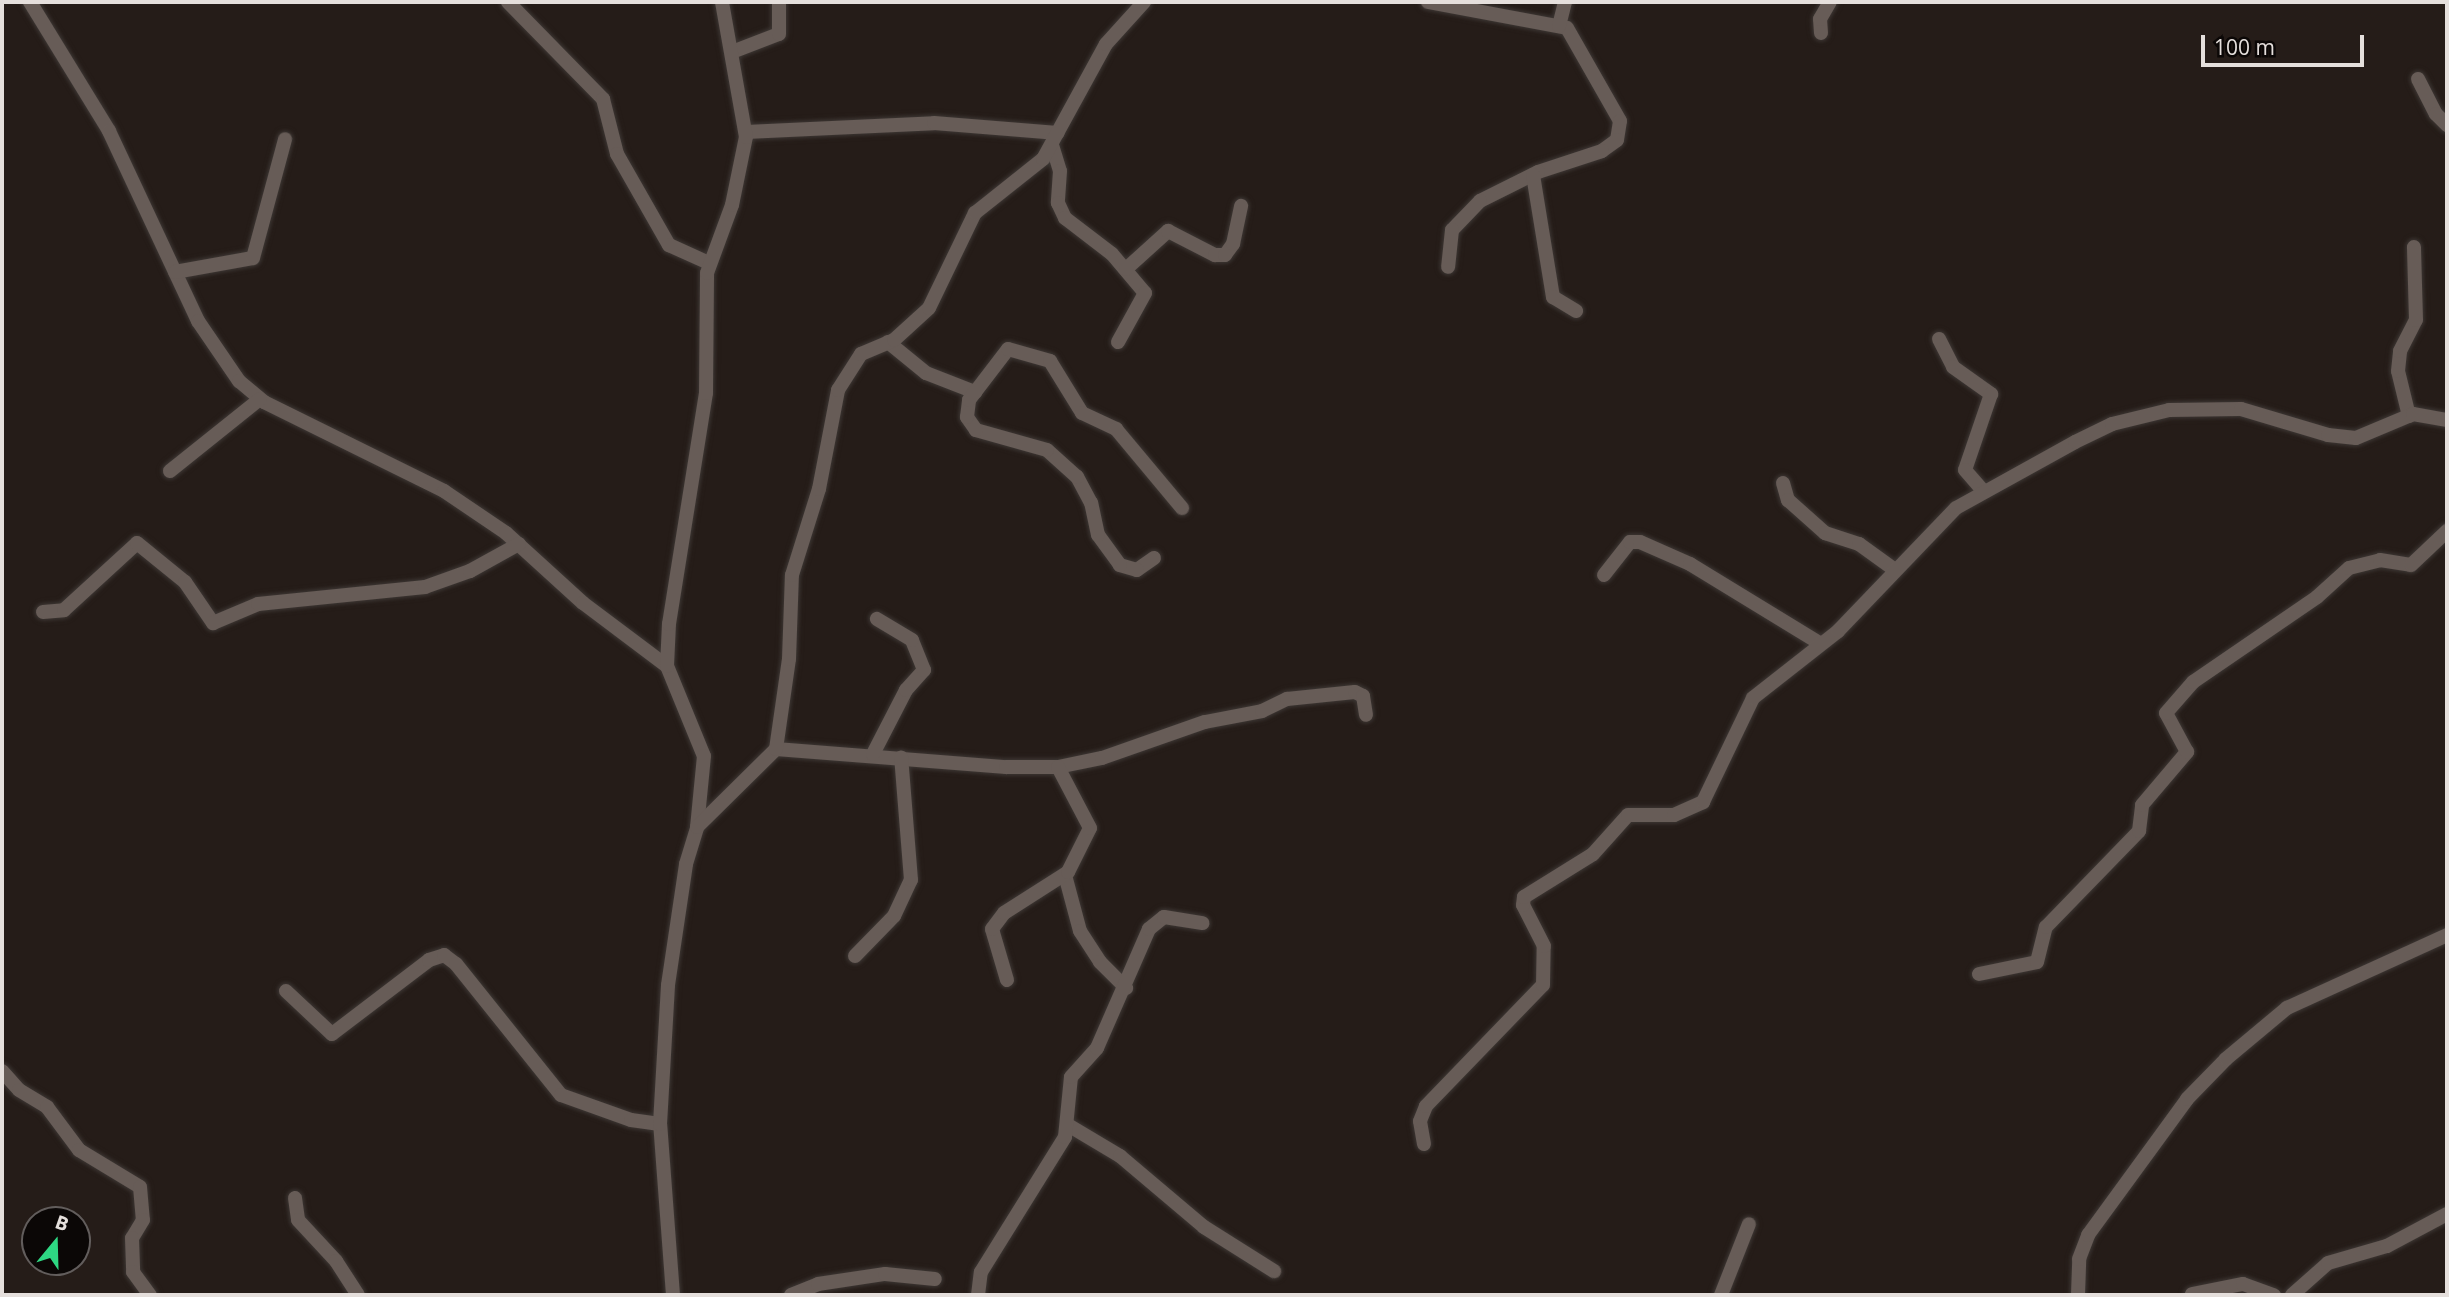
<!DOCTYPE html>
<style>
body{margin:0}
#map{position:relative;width:2449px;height:1297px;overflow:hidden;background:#251c18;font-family:"Open Sans",sans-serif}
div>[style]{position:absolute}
.roads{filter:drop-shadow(0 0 2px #3d3734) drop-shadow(0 0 2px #3d3734)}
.minor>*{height:14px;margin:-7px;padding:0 7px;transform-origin:7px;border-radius:7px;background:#675c57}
span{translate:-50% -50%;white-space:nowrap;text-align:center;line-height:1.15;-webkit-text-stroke:5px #0b0706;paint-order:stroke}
.frame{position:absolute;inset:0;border:4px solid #e5dfdc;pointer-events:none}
.north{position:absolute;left:21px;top:1206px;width:70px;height:70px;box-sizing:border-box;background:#0b0706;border:2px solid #625d5c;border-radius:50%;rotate:19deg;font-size:19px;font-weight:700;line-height:28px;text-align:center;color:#e5dfdc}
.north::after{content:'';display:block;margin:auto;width:24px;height:32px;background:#2ed883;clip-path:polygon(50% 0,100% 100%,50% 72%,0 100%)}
.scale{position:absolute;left:2201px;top:35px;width:163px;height:32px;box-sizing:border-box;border:4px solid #e5dfdc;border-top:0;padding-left:9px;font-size:21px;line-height:24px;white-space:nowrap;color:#e5dfdc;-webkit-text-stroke:5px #0b0706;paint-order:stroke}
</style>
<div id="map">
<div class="roads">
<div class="minor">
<div style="left:30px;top:2px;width:151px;rotate:58.5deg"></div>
<div style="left:109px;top:131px;width:210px;rotate:64.9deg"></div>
<div style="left:198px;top:321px;width:73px;rotate:55.7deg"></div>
<div style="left:239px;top:381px;width:33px;rotate:40deg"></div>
<div style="left:264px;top:402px;width:201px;rotate:26.3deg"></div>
<div style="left:444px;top:491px;width:75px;rotate:34.1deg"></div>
<div style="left:506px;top:533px;width:104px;rotate:42.3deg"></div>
<div style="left:583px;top:603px;width:105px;rotate:36.9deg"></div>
<div style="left:667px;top:666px;width:97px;rotate:67.7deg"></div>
<div style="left:704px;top:756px;width:71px;rotate:95.6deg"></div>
<div style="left:508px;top:2px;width:136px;rotate:45.6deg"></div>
<div style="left:603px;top:99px;width:57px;rotate:75.7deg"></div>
<div style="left:617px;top:154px;width:105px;rotate:60.3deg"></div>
<div style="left:669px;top:245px;width:44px;rotate:24.2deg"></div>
<div style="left:1428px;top:2px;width:141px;rotate:10.6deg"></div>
<div style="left:1567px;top:28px;width:107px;rotate:60.3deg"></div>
<div style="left:1620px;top:121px;width:19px;rotate:99deg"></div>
<div style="left:1617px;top:140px;width:19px;rotate:144deg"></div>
<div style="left:1602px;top:151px;width:67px;rotate:161.8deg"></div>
<div style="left:1538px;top:172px;width:65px;rotate:153.4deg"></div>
<div style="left:1480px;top:201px;width:40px;rotate:134deg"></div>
<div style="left:1452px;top:230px;width:37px;rotate:96deg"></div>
<div style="left:1559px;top:26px;width:25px;rotate:-76deg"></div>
<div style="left:1821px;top:33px;width:14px;rotate:-94deg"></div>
<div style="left:1820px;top:19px;width:20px;rotate:-60deg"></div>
<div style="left:732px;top:52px;width:50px;rotate:-21deg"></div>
<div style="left:779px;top:34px;width:32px;rotate:-90deg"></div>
<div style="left:2418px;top:79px;width:39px;rotate:63deg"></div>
<div style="left:2436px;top:114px;width:16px;rotate:45deg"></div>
<div style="left:746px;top:132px;width:188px;rotate:-2.7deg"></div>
<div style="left:934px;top:123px;width:124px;rotate:4.6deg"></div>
<div style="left:1052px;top:145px;width:27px;rotate:73deg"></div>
<div style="left:1060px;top:171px;width:32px;rotate:94deg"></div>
<div style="left:1058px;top:203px;width:17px;rotate:65deg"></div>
<div style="left:1065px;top:218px;width:59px;rotate:37.5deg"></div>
<div style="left:1112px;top:254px;width:51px;rotate:49.8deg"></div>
<div style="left:1145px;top:293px;width:56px;rotate:118.9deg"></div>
<div style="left:1533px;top:175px;width:124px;rotate:80.7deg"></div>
<div style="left:1553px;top:297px;width:27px;rotate:31deg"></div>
<div style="left:1126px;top:269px;width:57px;rotate:-42.1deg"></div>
<div style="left:1168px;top:231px;width:53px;rotate:27.1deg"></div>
<div style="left:1215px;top:255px;width:10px"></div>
<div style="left:1225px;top:255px;width:14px;rotate:-54deg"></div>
<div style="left:1233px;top:244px;width:39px;rotate:-78deg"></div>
<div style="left:175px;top:272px;width:79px;rotate:-10.2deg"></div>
<div style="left:253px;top:258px;width:123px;rotate:-74.9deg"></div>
<div style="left:1939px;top:339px;width:31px;rotate:63deg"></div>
<div style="left:1953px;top:367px;width:47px;rotate:35.4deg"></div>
<div style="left:1991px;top:394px;width:80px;rotate:108.9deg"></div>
<div style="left:1965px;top:470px;width:29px;rotate:49deg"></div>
<div style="left:888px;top:342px;width:49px;rotate:39.2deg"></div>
<div style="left:926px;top:373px;width:53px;rotate:21.2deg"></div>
<div style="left:2409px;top:416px;width:46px;rotate:-103.7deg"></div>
<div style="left:2398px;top:371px;width:20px;rotate:-84deg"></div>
<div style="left:2400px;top:351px;width:35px;rotate:-63deg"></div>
<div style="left:2416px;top:320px;width:73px;rotate:-91.6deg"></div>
<div style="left:170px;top:471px;width:115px;rotate:-38.7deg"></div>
<div style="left:1783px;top:483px;width:18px;rotate:74deg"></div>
<div style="left:1788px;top:500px;width:50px;rotate:41.7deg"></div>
<div style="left:1825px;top:533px;width:36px;rotate:18deg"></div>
<div style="left:1859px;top:544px;width:44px;rotate:35.8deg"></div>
<div style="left:1154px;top:558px;width:21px;rotate:145deg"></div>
<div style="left:1137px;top:570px;width:18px;rotate:-164deg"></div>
<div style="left:1120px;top:565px;width:37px;rotate:-126deg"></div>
<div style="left:1098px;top:535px;width:33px;rotate:-102deg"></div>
<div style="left:1091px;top:503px;width:30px;rotate:-118deg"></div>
<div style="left:1077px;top:477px;width:40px;rotate:-138deg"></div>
<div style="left:1047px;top:450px;width:74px;rotate:-164.3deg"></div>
<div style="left:976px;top:430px;width:16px;rotate:-125deg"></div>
<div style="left:967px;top:417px;width:17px;rotate:-83deg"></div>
<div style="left:969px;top:400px;width:64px;rotate:-52.6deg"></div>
<div style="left:1008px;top:349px;width:44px;rotate:15.9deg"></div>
<div style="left:1050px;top:361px;width:61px;rotate:58.4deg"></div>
<div style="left:1082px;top:413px;width:38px;rotate:25deg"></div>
<div style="left:1116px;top:429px;width:103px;rotate:50.1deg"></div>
<div style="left:1604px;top:575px;width:42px;rotate:-51.8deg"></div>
<div style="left:1630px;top:542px;width:10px"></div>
<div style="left:1640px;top:542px;width:55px;rotate:23.7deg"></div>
<div style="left:1690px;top:564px;width:153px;rotate:31.4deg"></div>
<div style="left:43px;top:612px;width:21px;rotate:-5deg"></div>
<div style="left:64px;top:610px;width:99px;rotate:-42.5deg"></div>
<div style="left:137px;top:543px;width:62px;rotate:39.1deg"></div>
<div style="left:185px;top:582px;width:50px;rotate:55.7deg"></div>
<div style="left:213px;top:623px;width:49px;rotate:-22.9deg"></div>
<div style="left:258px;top:604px;width:168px;rotate:-5.8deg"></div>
<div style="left:425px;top:587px;width:48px;rotate:-19.6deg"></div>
<div style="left:470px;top:571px;width:56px;rotate:-28.9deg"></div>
<div style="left:667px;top:666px;width:42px;rotate:-87.3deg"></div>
<div style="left:669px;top:624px;width:234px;rotate:-80.9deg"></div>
<div style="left:706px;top:393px;width:120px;rotate:-89.5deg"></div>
<div style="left:707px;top:273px;width:72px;rotate:-69.8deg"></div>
<div style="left:732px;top:205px;width:69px;rotate:-78.4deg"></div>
<div style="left:746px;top:137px;width:137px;rotate:-100.1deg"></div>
<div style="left:776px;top:749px;width:231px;rotate:4.5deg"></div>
<div style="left:1006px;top:767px;width:52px"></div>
<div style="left:1058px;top:767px;width:45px;rotate:-11.6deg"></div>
<div style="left:1102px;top:758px;width:109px;rotate:-19.3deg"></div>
<div style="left:1205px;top:722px;width:58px;rotate:-10.9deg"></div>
<div style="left:1262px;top:711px;width:28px;rotate:-26deg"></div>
<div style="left:1287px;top:699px;width:68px;rotate:-5.9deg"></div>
<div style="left:1355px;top:692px;width:9px;rotate:27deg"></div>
<div style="left:1363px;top:696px;width:19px;rotate:81deg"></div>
<div style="left:873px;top:754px;width:72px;rotate:-62.7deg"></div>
<div style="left:906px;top:690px;width:27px;rotate:-48deg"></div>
<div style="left:924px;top:670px;width:32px;rotate:-112deg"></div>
<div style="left:912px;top:640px;width:41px;rotate:-149deg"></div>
<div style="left:1065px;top:875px;width:58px;rotate:75deg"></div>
<div style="left:1080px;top:931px;width:37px;rotate:57deg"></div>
<div style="left:1100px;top:962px;width:37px;rotate:45deg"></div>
<div style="left:855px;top:956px;width:56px;rotate:-45.7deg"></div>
<div style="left:894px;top:916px;width:40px;rotate:-65deg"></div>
<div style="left:911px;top:880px;width:123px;rotate:-94.6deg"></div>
<div style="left:1979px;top:974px;width:59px;rotate:-11.7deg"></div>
<div style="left:2037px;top:962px;width:36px;rotate:-76deg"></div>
<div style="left:2046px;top:927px;width:134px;rotate:-45.9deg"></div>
<div style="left:2139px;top:831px;width:26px;rotate:-83deg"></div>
<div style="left:2142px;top:805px;width:70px;rotate:-49.7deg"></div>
<div style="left:2187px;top:752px;width:44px;rotate:-118.3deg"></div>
<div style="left:2166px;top:713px;width:41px;rotate:-48.9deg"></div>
<div style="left:2193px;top:682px;width:150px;rotate:-34.4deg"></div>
<div style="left:2317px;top:597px;width:43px;rotate:-42.2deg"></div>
<div style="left:2349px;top:568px;width:32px;rotate:-14deg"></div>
<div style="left:2380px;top:560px;width:31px;rotate:9deg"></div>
<div style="left:2411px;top:565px;width:50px;rotate:-43.4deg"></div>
<div style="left:1007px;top:980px;width:53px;rotate:-106.4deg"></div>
<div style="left:992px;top:929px;width:20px;rotate:-53deg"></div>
<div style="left:1004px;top:913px;width:76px;rotate:-32.6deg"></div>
<div style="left:1068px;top:872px;width:49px;rotate:-63.4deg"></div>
<div style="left:1090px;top:828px;width:69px;rotate:-117.7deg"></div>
<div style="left:286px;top:991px;width:63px;rotate:43.1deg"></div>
<div style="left:332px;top:1034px;width:122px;rotate:-37.3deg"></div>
<div style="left:429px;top:960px;width:16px;rotate:-18deg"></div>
<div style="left:444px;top:955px;width:15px;rotate:37deg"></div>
<div style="left:456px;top:964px;width:168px;rotate:51.3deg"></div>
<div style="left:561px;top:1095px;width:74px;rotate:19.7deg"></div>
<div style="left:631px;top:1120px;width:29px;rotate:8deg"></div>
<div style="left:2px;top:1071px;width:25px;rotate:48deg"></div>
<div style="left:19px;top:1090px;width:33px;rotate:31deg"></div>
<div style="left:47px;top:1107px;width:54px;rotate:53.3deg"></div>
<div style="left:79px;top:1150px;width:71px;rotate:31.2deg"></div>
<div style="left:140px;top:1187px;width:33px;rotate:85deg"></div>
<div style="left:143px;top:1220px;width:21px;rotate:121deg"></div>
<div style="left:132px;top:1238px;width:34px;rotate:88deg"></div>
<div style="left:133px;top:1272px;width:29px;rotate:54deg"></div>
<div style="left:1068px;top:1125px;width:61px;rotate:30.8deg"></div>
<div style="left:1120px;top:1156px;width:110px;rotate:40.2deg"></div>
<div style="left:1204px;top:1227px;width:83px;rotate:32.2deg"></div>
<div style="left:1424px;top:1144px;width:23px;rotate:-100deg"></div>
<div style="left:1420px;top:1121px;width:16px;rotate:-68deg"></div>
<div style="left:1426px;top:1106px;width:168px;rotate:-46deg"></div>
<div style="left:1543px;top:985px;width:39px;rotate:-89deg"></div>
<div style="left:1544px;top:946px;width:46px;rotate:-117.1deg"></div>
<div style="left:1523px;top:905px;width:8px;rotate:-83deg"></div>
<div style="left:1524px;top:897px;width:81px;rotate:-31.9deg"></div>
<div style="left:1593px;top:854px;width:52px;rotate:-48.1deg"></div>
<div style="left:1628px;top:815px;width:46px"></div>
<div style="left:1674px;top:815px;width:32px;rotate:-24deg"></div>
<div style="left:1703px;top:802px;width:115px;rotate:-64.3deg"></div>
<div style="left:1753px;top:698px;width:108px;rotate:-38.2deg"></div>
<div style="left:1838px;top:631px;width:170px;rotate:-46.2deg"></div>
<div style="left:1956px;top:508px;width:136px;rotate:-29deg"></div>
<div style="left:2075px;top:442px;width:41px;rotate:-25.9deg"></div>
<div style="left:2112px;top:424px;width:59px;rotate:-13.8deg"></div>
<div style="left:2169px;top:410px;width:72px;rotate:-0.8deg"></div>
<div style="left:2241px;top:409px;width:91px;rotate:16.6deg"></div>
<div style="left:2328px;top:435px;width:28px;rotate:6deg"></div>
<div style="left:2356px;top:438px;width:62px;rotate:-22.8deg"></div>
<div style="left:2413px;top:414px;width:35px;rotate:10deg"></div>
<div style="left:295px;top:1198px;width:22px;rotate:82deg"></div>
<div style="left:298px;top:1220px;width:56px;rotate:47.2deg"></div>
<div style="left:336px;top:1261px;width:40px;rotate:57.1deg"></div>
<div style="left:2192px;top:1294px;width:52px;rotate:-11.1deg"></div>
<div style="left:2243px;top:1284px;width:33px;rotate:20deg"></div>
<div style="left:673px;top:1295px;width:171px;rotate:-94.3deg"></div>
<div style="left:660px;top:1124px;width:139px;rotate:-86.7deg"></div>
<div style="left:668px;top:985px;width:122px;rotate:-81.5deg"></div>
<div style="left:686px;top:864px;width:39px;rotate:-73deg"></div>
<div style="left:697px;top:827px;width:111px;rotate:-44.6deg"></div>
<div style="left:776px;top:749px;width:91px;rotate:-81.8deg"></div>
<div style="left:789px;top:659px;width:84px;rotate:-88deg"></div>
<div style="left:792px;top:575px;width:90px;rotate:-72.6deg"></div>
<div style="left:819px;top:489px;width:101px;rotate:-79.1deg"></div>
<div style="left:838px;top:390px;width:43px;rotate:-57.4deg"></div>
<div style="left:861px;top:354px;width:36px;rotate:-23deg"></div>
<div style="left:894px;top:340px;width:47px;rotate:-42.4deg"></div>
<div style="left:929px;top:308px;width:106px;rotate:-64.2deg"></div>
<div style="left:975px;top:213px;width:87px;rotate:-38.5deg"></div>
<div style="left:1043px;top:159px;width:131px;rotate:-61.3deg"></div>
<div style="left:1106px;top:44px;width:57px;rotate:-47.9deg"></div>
<div style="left:791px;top:1295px;width:29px;rotate:-22deg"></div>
<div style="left:818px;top:1284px;width:68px;rotate:-8.5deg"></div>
<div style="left:885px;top:1274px;width:50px;rotate:5.7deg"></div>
<div style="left:978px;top:1295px;width:23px;rotate:-83deg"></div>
<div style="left:981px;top:1272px;width:159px;rotate:-58.1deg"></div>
<div style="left:1065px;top:1137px;width:60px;rotate:-84.3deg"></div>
<div style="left:1071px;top:1077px;width:39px;rotate:-48deg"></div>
<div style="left:1097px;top:1048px;width:130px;rotate:-66.4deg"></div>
<div style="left:1149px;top:929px;width:19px;rotate:-39deg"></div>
<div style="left:1164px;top:917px;width:39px;rotate:9deg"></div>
<div style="left:1721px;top:1295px;width:76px;rotate:-68.5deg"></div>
<div style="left:2078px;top:1295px;width:36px;rotate:-88deg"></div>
<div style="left:2079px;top:1259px;width:26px;rotate:-69deg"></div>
<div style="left:2088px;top:1235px;width:168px;rotate:-53.9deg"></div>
<div style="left:2187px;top:1099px;width:56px;rotate:-45.7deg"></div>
<div style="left:2226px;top:1059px;width:80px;rotate:-39.9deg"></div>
<div style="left:2287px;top:1008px;width:176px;rotate:-24.5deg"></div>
<div style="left:2292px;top:1295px;width:48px;rotate:-41.6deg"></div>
<div style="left:2328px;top:1263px;width:61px;rotate:-16.1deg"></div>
<div style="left:2387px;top:1246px;width:68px;rotate:-28.1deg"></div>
</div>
</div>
<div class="frame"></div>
<div class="north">B</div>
<div class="scale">100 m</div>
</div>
